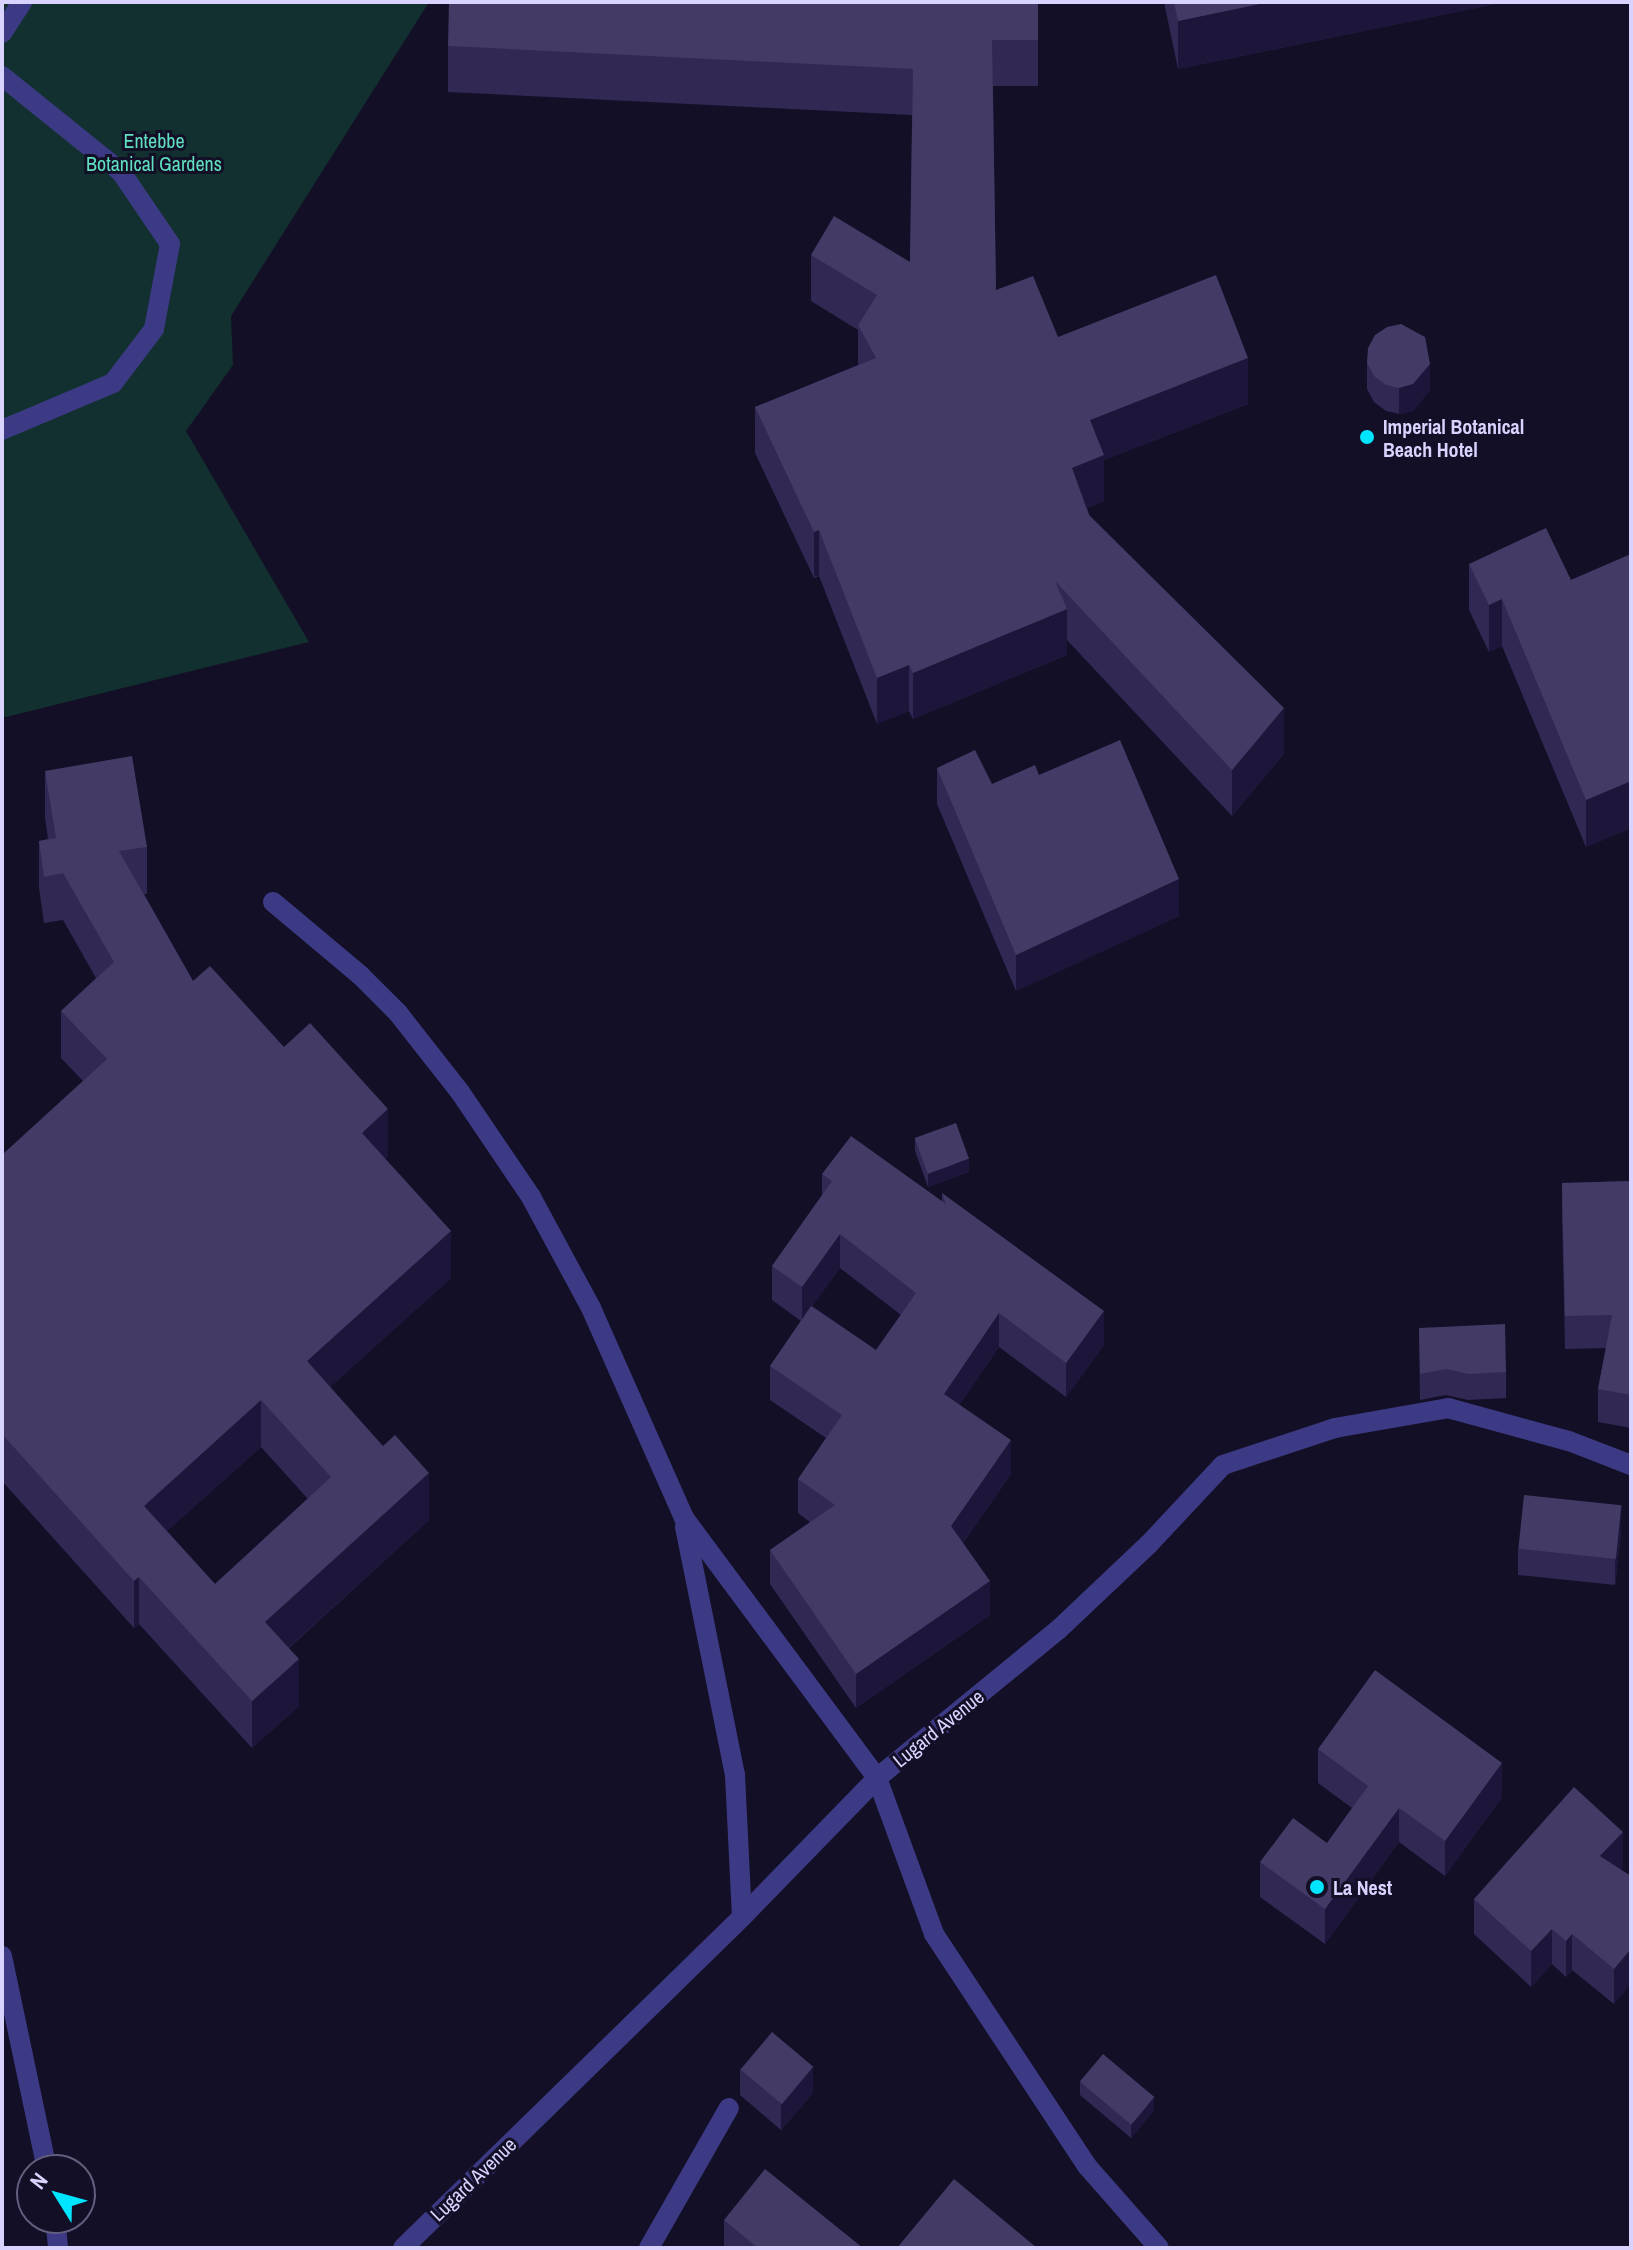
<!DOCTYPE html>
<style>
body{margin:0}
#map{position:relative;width:1633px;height:2250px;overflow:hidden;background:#130f26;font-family:"Archivo Narrow",sans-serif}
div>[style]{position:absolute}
.green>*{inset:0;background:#12302f}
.minor>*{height:20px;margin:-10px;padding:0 10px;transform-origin:10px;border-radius:10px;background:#3d3a85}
.wall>*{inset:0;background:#312854}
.shaded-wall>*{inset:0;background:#1d163a;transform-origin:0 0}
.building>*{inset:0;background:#433a66;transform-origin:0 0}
.dots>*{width:22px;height:22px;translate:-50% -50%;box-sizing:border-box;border:4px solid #130f26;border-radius:50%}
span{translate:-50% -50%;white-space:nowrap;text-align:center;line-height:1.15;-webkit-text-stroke:6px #130f26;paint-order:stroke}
.park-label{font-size:20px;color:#5fe0c0}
.poi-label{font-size:20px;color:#d9d4ff;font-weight:700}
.left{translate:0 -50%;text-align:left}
.street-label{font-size:20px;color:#d9d4ff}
.frame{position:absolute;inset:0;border:4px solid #d9d4ff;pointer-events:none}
.north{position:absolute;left:16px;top:2154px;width:80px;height:80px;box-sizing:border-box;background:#130f26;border:2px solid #625e7d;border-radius:50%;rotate:307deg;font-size:22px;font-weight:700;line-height:32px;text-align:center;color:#d9d4ff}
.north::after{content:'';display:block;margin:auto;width:28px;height:36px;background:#00e5ff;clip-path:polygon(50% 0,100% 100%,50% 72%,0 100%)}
</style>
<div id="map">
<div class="green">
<div style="clip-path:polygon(2px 2px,429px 2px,231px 316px,233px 365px,186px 431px,309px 642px,2px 718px)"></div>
</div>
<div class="minor">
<div style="left:2px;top:33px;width:37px;rotate:-57deg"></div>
<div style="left:2px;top:76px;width:153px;rotate:38.9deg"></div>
<div style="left:121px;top:172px;width:87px;rotate:55.8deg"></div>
<div style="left:170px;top:244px;width:86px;rotate:100.7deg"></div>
<div style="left:154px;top:329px;width:68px;rotate:127.2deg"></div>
<div style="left:113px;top:383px;width:121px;rotate:157.1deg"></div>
<div style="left:273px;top:902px;width:114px;rotate:40deg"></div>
<div style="left:360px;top:975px;width:54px;rotate:45deg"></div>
<div style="left:398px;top:1013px;width:100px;rotate:51.9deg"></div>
<div style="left:460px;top:1092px;width:127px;rotate:55.9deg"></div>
<div style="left:531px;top:1197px;width:126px;rotate:61.6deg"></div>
<div style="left:591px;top:1308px;width:230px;rotate:66.1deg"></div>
<div style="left:684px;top:1518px;width:324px;rotate:53.4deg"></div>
<div style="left:877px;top:1778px;width:166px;rotate:69.9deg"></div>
<div style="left:934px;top:1934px;width:278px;rotate:56.6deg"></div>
<div style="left:1087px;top:2166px;width:109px;rotate:48.7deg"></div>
<div style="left:685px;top:1527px;width:253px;rotate:78.6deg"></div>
<div style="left:735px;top:1775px;width:142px;rotate:87.2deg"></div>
<div style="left:2px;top:1956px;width:219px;rotate:78.1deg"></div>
<div style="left:55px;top:2218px;width:30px;rotate:84deg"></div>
<div style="left:403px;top:2248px;width:474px;rotate:-44.3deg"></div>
<div style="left:742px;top:1917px;width:194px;rotate:-45.8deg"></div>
<div style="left:877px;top:1778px;width:234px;rotate:-39.3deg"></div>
<div style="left:1058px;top:1630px;width:125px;rotate:-43.4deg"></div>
<div style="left:1149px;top:1544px;width:108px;rotate:-46.9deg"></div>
<div style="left:1223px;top:1465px;width:118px;rotate:-18.3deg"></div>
<div style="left:1335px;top:1428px;width:115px;rotate:-10deg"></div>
<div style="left:1448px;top:1408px;width:125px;rotate:15.3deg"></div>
<div style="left:1569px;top:1441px;width:66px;rotate:21.2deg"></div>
<div style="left:649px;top:2248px;width:161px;rotate:-60.3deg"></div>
</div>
<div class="wall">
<div style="clip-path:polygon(1038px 2px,1038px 86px,993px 86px,996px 290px,1058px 337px,1248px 404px,1104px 460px,1104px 501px,1087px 508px,1089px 515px,1284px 754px,1232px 816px,1067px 640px,1067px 655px,913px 719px,909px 711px,877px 724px,819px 576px,814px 578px,755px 453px,755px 407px,858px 365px,858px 330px,811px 301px,811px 255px,910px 262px,912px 115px,448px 92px,448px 46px)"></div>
<div style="clip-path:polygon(1164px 2px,1505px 2px,1178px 69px)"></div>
<div style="clip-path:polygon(1367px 363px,1430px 390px,1413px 411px,1399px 414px,1386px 411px,1374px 402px,1367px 389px)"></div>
<div style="clip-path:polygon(1631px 554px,1631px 828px,1586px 847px,1502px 646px,1489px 652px,1469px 610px,1469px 564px,1571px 580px)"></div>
<div style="clip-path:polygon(937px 768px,992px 784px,1039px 775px,1179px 916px,1016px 991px,937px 804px)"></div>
<div style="clip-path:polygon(evenodd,45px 771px,147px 847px,147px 894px,144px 894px,193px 981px,284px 1047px,388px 1156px,385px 1159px,451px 1278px,330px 1387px,429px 1520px,289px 1648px,299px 1706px,252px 1748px,139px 1624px,134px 1628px,2px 1481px,2px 1155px,83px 1081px,61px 1058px,61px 1011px,96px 978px,63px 920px,44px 923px,39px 888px,39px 841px,48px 839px,45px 818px,45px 771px,261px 1447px,308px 1499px,215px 1584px,167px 1531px,261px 1447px)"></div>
<div style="clip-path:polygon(915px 1138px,969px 1172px,928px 1187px,915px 1151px)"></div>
<div style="clip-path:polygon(evenodd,822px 1174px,942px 1201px,942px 1193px,1104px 1345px,1066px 1397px,999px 1347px,959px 1405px,1011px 1474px,963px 1543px,990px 1615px,856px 1708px,770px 1584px,770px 1550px,810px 1522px,798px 1513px,798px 1479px,826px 1438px,770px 1400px,770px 1366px,801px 1321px,772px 1300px,772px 1266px,822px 1195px,822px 1174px,840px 1268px,901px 1315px,876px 1350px,812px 1306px,840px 1268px)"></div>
<div style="clip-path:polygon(1631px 1181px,1631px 1428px,1598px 1422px,1598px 1389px,1606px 1348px,1565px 1349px,1562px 1216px,1562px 1183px)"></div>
<div style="clip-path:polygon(1419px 1328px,1506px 1372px,1506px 1398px,1468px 1400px,1446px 1395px,1420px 1400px)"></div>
<div style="clip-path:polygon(1621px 1532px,1615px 1585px,1518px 1575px,1518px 1549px)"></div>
<div style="clip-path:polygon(1318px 1749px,1502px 1797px,1445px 1876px,1399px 1842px,1325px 1944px,1260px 1897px,1260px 1862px,1327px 1843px,1352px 1808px,1318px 1783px)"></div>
<div style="clip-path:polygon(1623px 1867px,1621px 1869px,1614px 2004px,1572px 1970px,1566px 1977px,1552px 1964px,1531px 1987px,1474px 1934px,1474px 1899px)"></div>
<div style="clip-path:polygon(740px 2069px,813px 2093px,781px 2130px,740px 2095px)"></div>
<div style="clip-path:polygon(1080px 2082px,1154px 2110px,1131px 2138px,1080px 2095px)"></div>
<div style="clip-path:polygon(724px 2220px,863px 2248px,724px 2248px)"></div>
</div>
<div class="shaded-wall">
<div style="clip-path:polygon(1269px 2px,1505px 2px,1178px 69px,1178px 21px)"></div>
<div style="clip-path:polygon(1248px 358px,1248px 404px,1104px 460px,1104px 501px,1072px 514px,1072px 468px,1090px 420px)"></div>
<div style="clip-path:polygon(1430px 364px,1430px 390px,1413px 411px,1399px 414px,1399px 388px)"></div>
<div style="left:819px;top:530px;width:46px;height:5px;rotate:90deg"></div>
<div style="clip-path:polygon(1502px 599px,1502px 646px,1489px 652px,1489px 605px)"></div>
<div style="clip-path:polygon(1067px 609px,1067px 655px,913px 719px,913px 673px)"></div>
<div style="clip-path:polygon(909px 665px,909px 711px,877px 724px,877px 678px)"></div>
<div style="clip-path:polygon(1284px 708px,1284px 754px,1232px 816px,1232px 770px)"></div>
<div style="clip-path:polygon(1631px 781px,1631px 828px,1586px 847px,1586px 800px)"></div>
<div style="clip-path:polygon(1179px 879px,1179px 916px,1016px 991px,1016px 955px)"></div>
<div style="clip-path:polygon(388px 1109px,388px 1156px,362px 1180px,362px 1133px)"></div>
<div style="clip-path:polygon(969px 1159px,969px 1172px,928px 1187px,928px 1174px)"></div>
<div style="clip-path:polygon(451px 1231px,451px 1278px,307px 1408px,307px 1361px)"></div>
<div style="clip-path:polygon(840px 1234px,840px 1268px,802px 1321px,802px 1287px)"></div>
<div style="clip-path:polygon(1104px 1311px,1104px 1345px,1066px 1397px,1066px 1363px)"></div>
<div style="clip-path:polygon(999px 1313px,999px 1347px,944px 1428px,944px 1394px)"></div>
<div style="clip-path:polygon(261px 1400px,261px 1447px,144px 1552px,144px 1506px)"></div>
<div style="clip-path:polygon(1011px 1440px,1011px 1474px,951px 1560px,951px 1526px)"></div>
<div style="clip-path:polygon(429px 1473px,429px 1520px,265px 1669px,265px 1622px)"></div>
<div style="clip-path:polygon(1621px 1506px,1621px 1532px,1615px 1585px,1615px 1559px)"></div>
<div style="clip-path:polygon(139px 1577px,139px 1624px,134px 1628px,134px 1581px)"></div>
<div style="clip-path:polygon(990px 1581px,990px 1615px,856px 1708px,856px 1674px)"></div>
<div style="clip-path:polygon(299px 1659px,299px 1706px,252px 1748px,252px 1701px)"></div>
<div style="clip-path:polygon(1502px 1763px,1502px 1797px,1445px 1876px,1445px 1841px)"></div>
<div style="clip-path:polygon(1399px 1808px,1399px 1842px,1325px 1944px,1325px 1909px)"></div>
<div style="clip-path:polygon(1623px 1832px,1623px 1867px,1600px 1891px,1600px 1856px)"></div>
<div style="clip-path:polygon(1552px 1929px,1552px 1964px,1531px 1987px,1531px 1951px)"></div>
<div style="clip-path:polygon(1572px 1934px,1572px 1970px,1566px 1977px,1566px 1941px)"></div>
<div style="clip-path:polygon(1631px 1949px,1631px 1984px,1614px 2004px,1614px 1969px)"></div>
<div style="clip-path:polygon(813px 2067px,813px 2093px,781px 2130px,781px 2104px)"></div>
<div style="clip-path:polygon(1154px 2097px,1154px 2110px,1131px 2138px,1131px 2125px)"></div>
</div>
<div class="building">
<div style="clip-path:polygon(449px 2px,1038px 2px,1038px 40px,992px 40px,996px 290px,1033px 276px,1058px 337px,1216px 275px,1248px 358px,1090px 420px,1104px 455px,1072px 468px,1089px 515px,1284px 708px,1232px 770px,1055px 581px,1067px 609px,913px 673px,909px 665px,877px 678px,819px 530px,814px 532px,755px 407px,876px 358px,858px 325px,877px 295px,811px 255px,834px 216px,910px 262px,913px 69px,448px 46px)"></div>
<div style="clip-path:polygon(1174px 2px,1269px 2px,1178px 21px)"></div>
<div style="clip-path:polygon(1401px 324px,1425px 337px,1430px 364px,1413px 384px,1399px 388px,1386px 385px,1374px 376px,1367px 363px,1368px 348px,1375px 335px,1387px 327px)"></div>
<div style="clip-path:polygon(1546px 528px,1571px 580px,1631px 554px,1631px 781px,1586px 800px,1502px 599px,1489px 605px,1469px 564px)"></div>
<div style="clip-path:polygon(1120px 740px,1179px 879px,1016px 955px,937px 768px,975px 750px,992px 784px,1035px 765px,1039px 775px)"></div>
<div style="clip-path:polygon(evenodd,132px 756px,147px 847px,119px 851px,193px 981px,210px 966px,284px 1047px,310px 1023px,388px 1109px,362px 1133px,451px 1231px,307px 1361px,383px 1446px,395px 1435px,429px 1473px,265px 1622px,299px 1659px,252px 1701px,139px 1577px,134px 1581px,2px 1434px,2px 1155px,107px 1059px,61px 1011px,114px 962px,63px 873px,44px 877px,39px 841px,56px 838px,45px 771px,132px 756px,261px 1400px,331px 1477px,215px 1584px,144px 1506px,261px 1400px)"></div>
<div style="left:956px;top:1123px;width:38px;height:44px;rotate:70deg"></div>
<div style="clip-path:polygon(851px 1136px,946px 1204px,942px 1193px,1104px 1311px,1066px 1363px,999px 1313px,944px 1394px,1011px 1440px,951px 1526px,990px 1581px,856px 1674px,770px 1550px,835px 1505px,798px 1479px,842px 1415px,770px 1366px,811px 1306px,876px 1350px,916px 1293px,840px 1234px,802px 1287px,772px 1266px,832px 1181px,822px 1174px)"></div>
<div style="clip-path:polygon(1631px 1181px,1631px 1395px,1598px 1389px,1612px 1315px,1565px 1316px,1562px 1183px)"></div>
<div style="clip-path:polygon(1505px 1324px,1506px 1372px,1468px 1374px,1446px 1369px,1420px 1374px,1419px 1328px)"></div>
<div style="left:1524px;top:1495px;width:98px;height:54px;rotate:6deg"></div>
<div style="clip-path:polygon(1375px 1670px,1502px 1763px,1445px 1841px,1399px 1808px,1325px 1909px,1260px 1862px,1293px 1818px,1327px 1843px,1368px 1786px,1318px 1749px)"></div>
<div style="clip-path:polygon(1574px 1787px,1623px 1832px,1600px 1856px,1631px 1876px,1631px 1949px,1614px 1969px,1572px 1934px,1566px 1941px,1552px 1929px,1531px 1951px,1474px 1899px)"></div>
<div style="left:772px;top:2032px;width:54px;height:49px;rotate:40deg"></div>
<div style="left:1103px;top:2054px;width:67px;height:36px;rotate:40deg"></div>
<div style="clip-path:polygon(765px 2169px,863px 2248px,758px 2248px,724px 2220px)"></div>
<div style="clip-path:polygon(954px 2179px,1037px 2248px,897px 2248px)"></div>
</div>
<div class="dots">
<div style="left:1367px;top:437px;background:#00e5ff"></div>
<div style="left:1317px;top:1887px;background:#00e5ff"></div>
</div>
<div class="park-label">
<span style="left:154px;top:152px">Entebbe<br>Botanical Gardens</span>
</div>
<div class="poi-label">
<span class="left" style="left:1383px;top:438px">Imperial Botanical<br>Beach Hotel</span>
<span class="left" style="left:1333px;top:1887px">La Nest</span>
</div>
<div class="street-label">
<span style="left:938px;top:1728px;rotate:-39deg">Lugard Avenue</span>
<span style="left:473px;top:2179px;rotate:-44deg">Lugard Avenue</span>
</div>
<div class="frame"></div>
<div class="north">N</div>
</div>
